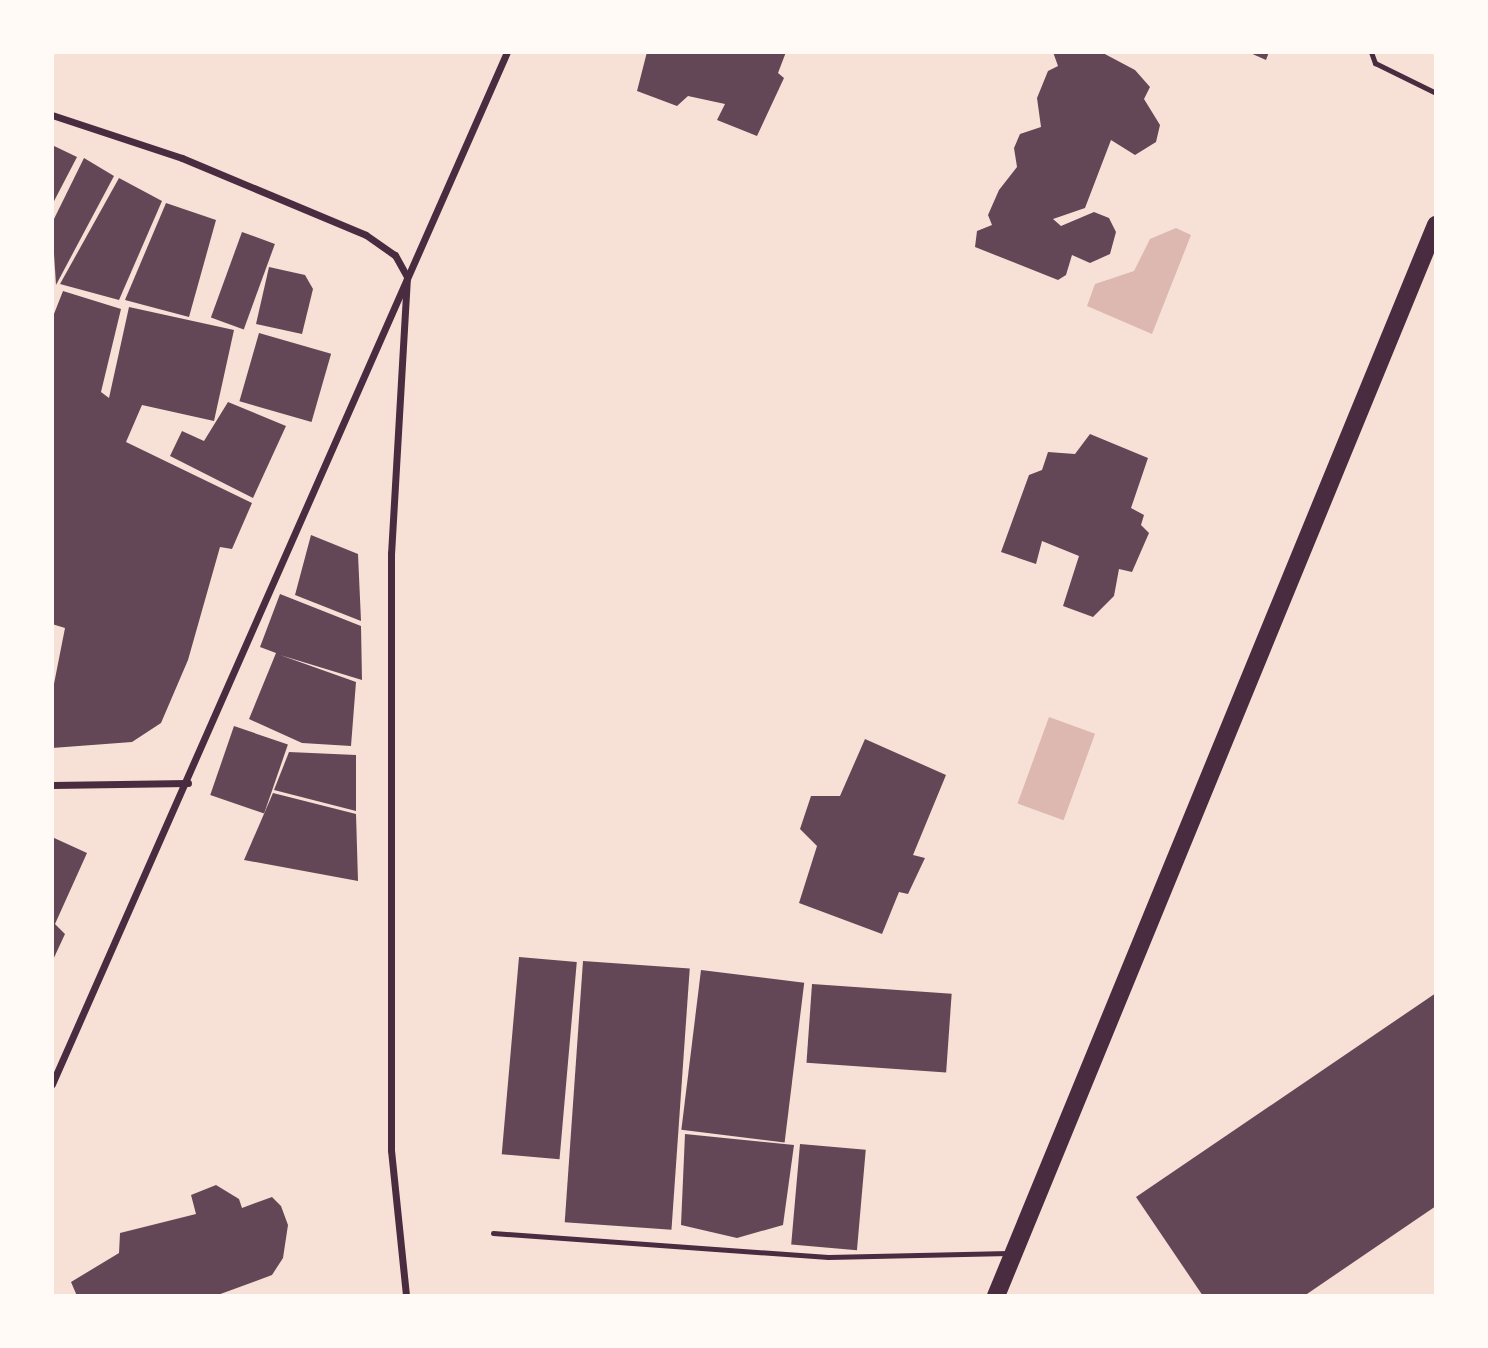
<!DOCTYPE html>
<style>
body{margin:0}
#map{position:relative;width:1488px;height:1348px;overflow:hidden;background:#f7e1d7;font-family:Commissioner,sans-serif}
div>[style]{position:absolute}
.water>*{inset:0;background:#dcb8b0;transform-origin:0 0}
.building>*{inset:0;background:#644757;transform-origin:0 0}
.service>*{height:5px;margin:-2.5px;padding:0 2.5px;transform-origin:2.5px;border-radius:2.5px;background:#4a2c40}
.minor>*{height:7px;margin:-3.5px;padding:0 3.5px;transform-origin:3.5px;border-radius:3.5px;background:#4a2c40}
.primary>*{height:18px;margin:-9px;padding:0 9px;transform-origin:9px;border-radius:9px;background:#4a2c40}
span{translate:-50% -50%;white-space:nowrap;text-align:center;line-height:1.15;-webkit-text-stroke:6px #fffaf5;paint-order:stroke}
.frame{position:absolute;inset:0;border:54px solid #fffaf5;pointer-events:none}
</style>
<div id="map">
<div class="water">
<div style="clip-path:polygon(1176px 228px,1191px 235px,1152px 334px,1087px 306px,1095px 284px,1134px 271px,1150px 239px)"></div>
<div style="left:1049px;top:717px;width:49px;height:92px;rotate:20deg"></div>
</div>
<div class="building">
<div style="clip-path:polygon(786px 52px,778px 73px,784px 78px,757px 136px,717px 120px,725px 104px,688px 96px,677px 106px,637px 91px,647px 52px)"></div>
<div style="clip-path:polygon(1053px 52px,1101px 52px,1135px 70px,1150px 87px,1144px 99px,1160px 125px,1156px 142px,1135px 155px,1111px 140px,1085px 208px,1053px 219px,1061px 226px,1094px 212px,1109px 218px,1116px 232px,1110px 254px,1090px 263px,1072px 255px,1066px 275px,1058px 280px,975px 247px,977px 231px,992px 225px,988px 215px,999px 190px,1017px 167px,1014px 148px,1020px 134px,1041px 127px,1037px 98px,1048px 71px,1058px 66px)"></div>
<div style="clip-path:polygon(1248px 52px,1269px 52px,1266px 60px)"></div>
<div style="clip-path:polygon(52px 145px,77px 157px,52px 205px)"></div>
<div style="clip-path:polygon(84px 158px,114px 176px,56px 285px,52px 223px)"></div>
<div style="clip-path:polygon(119px 178px,162px 201px,119px 300px,60px 284px)"></div>
<div style="clip-path:polygon(166px 203px,216px 220px,189px 317px,125px 300px)"></div>
<div style="left:242px;top:232px;width:35px;height:91px;rotate:20deg"></div>
<div style="clip-path:polygon(269px 267px,305px 275px,313px 289px,302px 334px,256px 324px)"></div>
<div style="clip-path:polygon(63px 291px,121px 309px,101px 392px,109px 398px,129px 307px,234px 330px,214px 421px,142px 405px,126px 442px,252px 503px,232px 549px,220px 547px,188px 660px,161px 723px,132px 742px,52px 748px,52px 694px,65px 628px,52px 624px,52px 319px)"></div>
<div style="left:259px;top:333px;width:75px;height:71px;rotate:16deg"></div>
<div style="clip-path:polygon(228px 402px,286px 426px,253px 498px,170px 456px,182px 431px,204px 441px)"></div>
<div style="clip-path:polygon(1090px 434px,1148px 458px,1131px 508px,1144px 515px,1141px 525px,1149px 533px,1132px 572px,1119px 569px,1114px 596px,1093px 617px,1063px 606px,1079px 556px,1042px 541px,1036px 564px,1001px 552px,1029px 475px,1042px 470px,1048px 452px,1075px 454px)"></div>
<div style="clip-path:polygon(311px 535px,358px 554px,361px 621px,295px 595px)"></div>
<div style="clip-path:polygon(280px 594px,361px 626px,362px 680px,280px 655px,356px 682px,351px 746px,302px 743px,249px 719px,276px 653px,260px 647px)"></div>
<div style="left:234px;top:726px;width:57px;height:73px;rotate:19deg"></div>
<div style="clip-path:polygon(865px 739px,946px 775px,913px 855px,925px 858px,908px 894px,899px 892px,882px 934px,799px 903px,817px 846px,800px 829px,811px 796px,840px 796px)"></div>
<div style="clip-path:polygon(289px 752px,356px 755px,356px 811px,274px 790px)"></div>
<div style="clip-path:polygon(273px 793px,356px 814px,358px 881px,244px 860px)"></div>
<div style="clip-path:polygon(52px 837px,87px 853px,55px 924px,65px 934px,52px 962px)"></div>
<div style="left:519px;top:957px;width:58px;height:198px;rotate:5deg"></div>
<div style="left:583px;top:961px;width:107px;height:262px;rotate:4deg"></div>
<div style="left:701px;top:970px;width:104px;height:161px;rotate:7deg"></div>
<div style="left:812px;top:984px;width:140px;height:79px;rotate:4deg"></div>
<div style="clip-path:polygon(1436px 993px,1436px 1206px,1304px 1296px,1203px 1296px,1136px 1197px)"></div>
<div style="clip-path:polygon(685px 1134px,794px 1145px,783px 1225px,737px 1238px,681px 1225px)"></div>
<div style="left:800px;top:1144px;width:66px;height:101px;rotate:5deg"></div>
<div style="clip-path:polygon(216px 1185px,239px 1199px,242px 1208px,272px 1197px,281px 1206px,288px 1225px,283px 1258px,272px 1275px,215px 1296px,77px 1296px,71px 1282px,119px 1253px,120px 1233px,196px 1214px,191px 1195px)"></div>
</div>
<div class="service">
<div style="left:1371px;top:52px;width:12px;rotate:70deg"></div>
<div style="left:1375px;top:63px;width:68px;rotate:26.2deg"></div>
<div style="left:493px;top:1233px;width:336px;rotate:4.1deg"></div>
<div style="left:828px;top:1257px;width:181px;rotate:-1.3deg"></div>
</div>
<div class="minor">
<div style="left:52px;top:115px;width:137px;rotate:18.3deg"></div>
<div style="left:182px;top:158px;width:199px;rotate:22.7deg"></div>
<div style="left:366px;top:235px;width:35px;rotate:35deg"></div>
<div style="left:395px;top:255px;width:25px;rotate:61deg"></div>
<div style="left:407px;top:277px;width:276px;rotate:93.3deg"></div>
<div style="left:391px;top:553px;width:597px;rotate:90deg"></div>
<div style="left:391px;top:1150px;width:147px;rotate:84.1deg"></div>
<div style="left:52px;top:785px;width:136px;rotate:-0.8deg"></div>
<div style="left:52px;top:1084px;width:1128px;rotate:-66.21deg"></div>
</div>
<div class="primary">
<div style="left:996px;top:1296px;width:1158px;rotate:-67.67deg"></div>
</div>
<div class="frame"></div>
</div>
